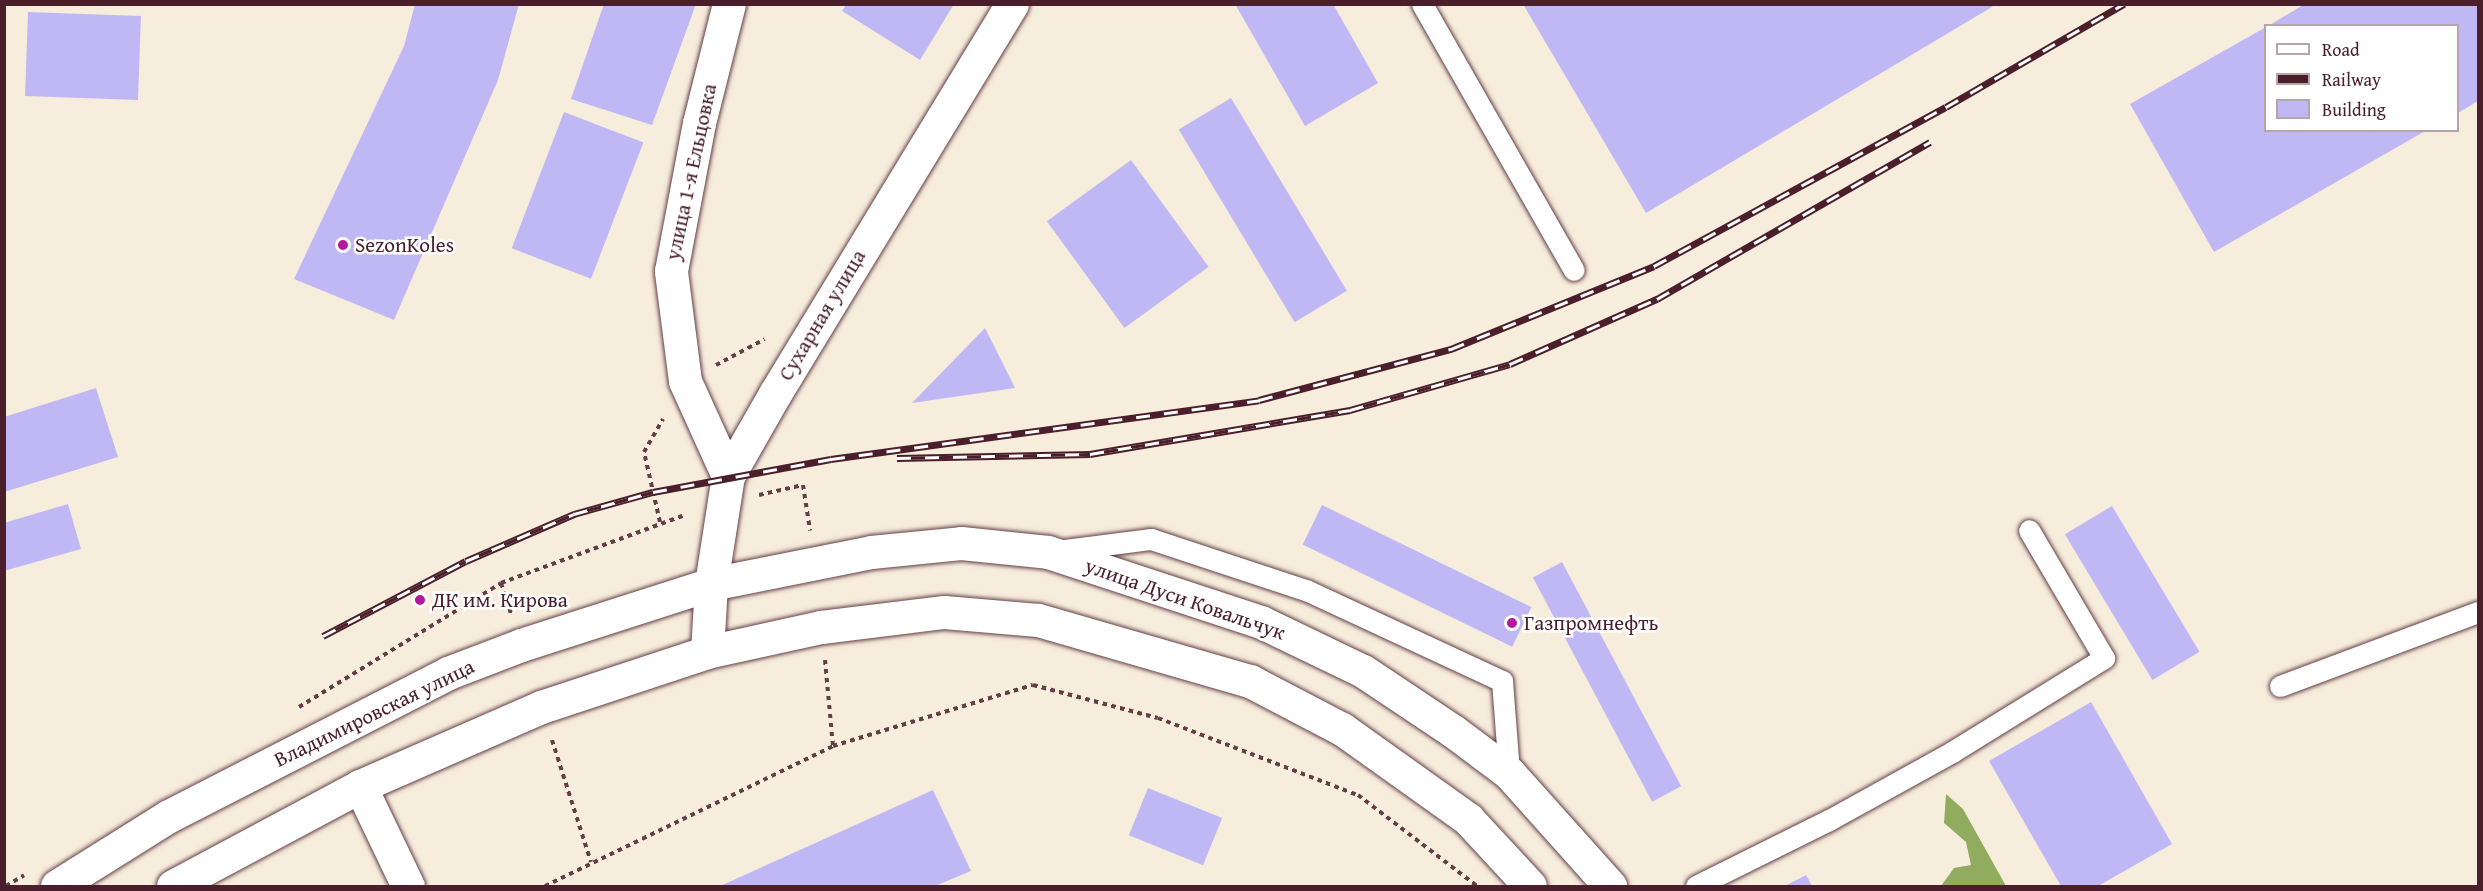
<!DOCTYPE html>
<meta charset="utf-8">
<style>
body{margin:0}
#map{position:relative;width:2483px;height:891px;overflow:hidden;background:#f7eddc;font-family:"Gentium Book Plus",serif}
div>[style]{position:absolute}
.forest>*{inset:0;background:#92ac5f}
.building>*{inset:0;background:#c0b8f5;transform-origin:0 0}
.path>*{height:4px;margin-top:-2px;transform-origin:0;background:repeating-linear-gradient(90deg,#643e46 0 4.5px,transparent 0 9px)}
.roads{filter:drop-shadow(0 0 2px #643e46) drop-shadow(0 0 2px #643e46)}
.service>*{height:21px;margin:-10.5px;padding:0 10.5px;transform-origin:10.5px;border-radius:10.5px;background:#fff}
.minor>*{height:33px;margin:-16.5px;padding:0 16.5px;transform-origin:16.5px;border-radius:16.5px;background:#fff}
.tertiary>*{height:33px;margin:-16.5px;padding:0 16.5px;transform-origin:16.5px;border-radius:16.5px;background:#fff}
.primary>*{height:33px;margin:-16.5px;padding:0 16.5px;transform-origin:16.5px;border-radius:16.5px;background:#fff}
.rail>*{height:7px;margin-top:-3.5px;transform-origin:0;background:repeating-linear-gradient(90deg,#fff 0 14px,#4a1f2b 0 28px);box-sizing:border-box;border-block:2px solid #4a1f2b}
.dots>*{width:16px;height:16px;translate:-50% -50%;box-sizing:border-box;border:3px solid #fff;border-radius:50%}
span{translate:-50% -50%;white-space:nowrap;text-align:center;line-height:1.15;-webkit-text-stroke:5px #fff;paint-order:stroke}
.street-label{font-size:21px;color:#4a1f2b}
.poi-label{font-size:21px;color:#4a1f2b}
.left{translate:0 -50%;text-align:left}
.frame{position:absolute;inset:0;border:6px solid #4a1f2b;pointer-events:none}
.legend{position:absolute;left:2264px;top:24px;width:195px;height:108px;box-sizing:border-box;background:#fff;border:2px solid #b7a5aa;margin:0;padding:8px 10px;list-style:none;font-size:18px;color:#4a1f2b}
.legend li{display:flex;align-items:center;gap:12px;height:30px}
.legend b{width:30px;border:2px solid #b7a5aa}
</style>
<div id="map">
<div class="forest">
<div style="clip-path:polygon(1946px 794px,1963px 809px,2006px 886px,1941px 886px,1954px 868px,1971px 865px,1966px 842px,1944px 823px)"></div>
</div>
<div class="building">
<div style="clip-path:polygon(415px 4px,519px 4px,498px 80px,394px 320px,294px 279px,404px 46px)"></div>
<div style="clip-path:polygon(604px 4px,696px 4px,652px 125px,571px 99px)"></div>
<div style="clip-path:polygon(847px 4px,954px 4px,920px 60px,842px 11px)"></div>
<div style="clip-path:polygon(1235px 4px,1333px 4px,1378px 83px,1305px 126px)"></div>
<div style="clip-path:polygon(1523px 4px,1997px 4px,1646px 213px)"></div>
<div style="clip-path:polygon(2305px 4px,2478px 4px,2478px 101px,2458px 113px,2458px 26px,2268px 26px)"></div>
<div style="left:28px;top:12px;width:113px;height:84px;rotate:2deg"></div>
<div style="clip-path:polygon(2266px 27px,2266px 130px,2427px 130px,2214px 252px,2130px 104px)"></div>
<div style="left:1231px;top:98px;width:225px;height:61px;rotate:59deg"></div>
<div style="left:564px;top:112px;width:85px;height:146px;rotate:21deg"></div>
<div style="left:1131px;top:160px;width:132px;height:104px;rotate:54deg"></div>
<div style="clip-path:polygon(985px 328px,1015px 388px,912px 403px)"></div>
<div style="clip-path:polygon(96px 388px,118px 457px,4px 492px,4px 417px)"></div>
<div style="clip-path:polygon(68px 504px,81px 549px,4px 571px,4px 523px)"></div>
<div style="left:1322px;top:505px;width:233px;height:44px;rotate:26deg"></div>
<div style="left:2112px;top:506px;width:170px;height:55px;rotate:59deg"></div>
<div style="left:1562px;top:562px;width:254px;height:33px;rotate:62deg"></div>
<div style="clip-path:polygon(2091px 702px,2172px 844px,2098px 886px,2061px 886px,1989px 761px)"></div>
<div style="left:1148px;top:788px;width:80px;height:51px;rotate:22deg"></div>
<div style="clip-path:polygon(933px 790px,971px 871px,935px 886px,720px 886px)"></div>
<div style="clip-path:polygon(1806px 875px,1812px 886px,1785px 886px)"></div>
</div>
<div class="path">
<div style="left:716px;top:365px;width:55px;rotate:-28deg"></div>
<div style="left:759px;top:495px;width:45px;rotate:-12.8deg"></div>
<div style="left:803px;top:485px;width:46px;rotate:81.2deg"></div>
<div style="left:660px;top:522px;width:72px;rotate:-102.9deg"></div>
<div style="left:644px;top:452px;width:38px;rotate:-60deg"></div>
<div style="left:501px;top:583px;width:32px;rotate:72deg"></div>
<div style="left:825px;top:660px;width:86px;rotate:84.7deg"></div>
<div style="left:299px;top:707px;width:237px;rotate:-31.5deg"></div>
<div style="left:501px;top:583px;width:196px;rotate:-20.3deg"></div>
<div style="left:552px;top:740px;width:128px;rotate:72.3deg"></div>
<div style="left:6px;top:886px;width:21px;rotate:-31deg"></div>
<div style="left:545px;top:886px;width:320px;rotate:-25.9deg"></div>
<div style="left:833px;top:746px;width:209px;rotate:-17deg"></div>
<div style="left:1033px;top:685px;width:129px;rotate:14.8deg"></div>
<div style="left:1158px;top:718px;width:214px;rotate:21.1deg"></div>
<div style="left:1358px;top:795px;width:150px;rotate:37.4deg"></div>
</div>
<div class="roads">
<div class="service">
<div style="left:1422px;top:4px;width:306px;rotate:60.3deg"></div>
<div style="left:1057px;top:551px;width:95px;rotate:-7.3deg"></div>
<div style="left:1151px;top:539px;width:165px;rotate:18.3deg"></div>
<div style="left:1308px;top:591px;width:214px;rotate:24.9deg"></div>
<div style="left:1502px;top:681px;width:92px;rotate:85.6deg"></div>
<div style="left:2280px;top:686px;width:211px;rotate:-20.5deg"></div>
<div style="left:1696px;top:886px;width:148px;rotate:-26.4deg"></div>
<div style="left:1829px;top:820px;width:141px;rotate:-28.9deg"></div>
<div style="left:1952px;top:752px;width:179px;rotate:-31.7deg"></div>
<div style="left:2104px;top:658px;width:148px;rotate:-120.4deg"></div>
</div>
<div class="minor">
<div style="left:728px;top:476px;width:104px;rotate:-114.4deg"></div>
<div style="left:685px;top:381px;width:111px;rotate:-97.3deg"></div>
<div style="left:671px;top:271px;width:151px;rotate:-79.3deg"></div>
<div style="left:699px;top:123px;width:123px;rotate:-75.9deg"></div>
<div style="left:360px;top:786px;width:111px;rotate:64.4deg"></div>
</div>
<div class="tertiary">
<div style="left:707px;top:652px;width:68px;rotate:-86.6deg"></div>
<div style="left:711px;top:584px;width:109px;rotate:-81.1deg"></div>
<div style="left:728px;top:476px;width:97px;rotate:-60.3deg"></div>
<div style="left:776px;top:392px;width:454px;rotate:-58.7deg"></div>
</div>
<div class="primary">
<div style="left:57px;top:886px;width:130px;rotate:-32.1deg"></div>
<div style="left:167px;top:817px;width:316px;rotate:-27.1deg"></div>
<div style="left:448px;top:673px;width:78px;rotate:-21deg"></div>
<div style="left:521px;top:645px;width:200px;rotate:-17.8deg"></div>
<div style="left:711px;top:584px;width:163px;rotate:-11.3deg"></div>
<div style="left:871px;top:552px;width:90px;rotate:-5.7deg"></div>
<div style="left:961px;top:543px;width:87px;rotate:5.9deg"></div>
<div style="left:1048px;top:552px;width:224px;rotate:18.2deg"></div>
<div style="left:1261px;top:622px;width:113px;rotate:25.7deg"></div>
<div style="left:1363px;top:671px;width:108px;rotate:33.7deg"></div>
<div style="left:1453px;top:731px;width:70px;rotate:36.9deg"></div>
<div style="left:1509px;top:773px;width:152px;rotate:48.2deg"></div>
<div style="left:173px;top:886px;width:212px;rotate:-28.1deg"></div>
<div style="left:360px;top:786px;width:197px;rotate:-23.6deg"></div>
<div style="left:541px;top:707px;width:175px;rotate:-18.3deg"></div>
<div style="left:707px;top:652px;width:117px;rotate:-12.4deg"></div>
<div style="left:821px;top:627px;width:124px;rotate:-7deg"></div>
<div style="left:944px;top:612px;width:94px;rotate:4.9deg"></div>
<div style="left:1038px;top:620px;width:221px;rotate:16.1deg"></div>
<div style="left:1250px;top:681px;width:104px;rotate:27.6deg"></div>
<div style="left:1342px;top:729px;width:155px;rotate:35.5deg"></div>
<div style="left:1468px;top:819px;width:91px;rotate:47.2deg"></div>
</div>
</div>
<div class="rail">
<div style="left:897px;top:458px;width:193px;rotate:-1.2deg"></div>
<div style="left:1090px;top:454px;width:264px;rotate:-9.6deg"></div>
<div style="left:1350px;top:410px;width:166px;rotate:-16deg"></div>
<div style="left:1510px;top:364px;width:161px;rotate:-23.9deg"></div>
<div style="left:1657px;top:299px;width:315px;rotate:-29.9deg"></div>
<div style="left:323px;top:636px;width:161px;rotate:-27.7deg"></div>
<div style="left:466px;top:561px;width:118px;rotate:-23.5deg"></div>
<div style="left:574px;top:514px;width:82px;rotate:-15.6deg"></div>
<div style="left:653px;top:492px;width:181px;rotate:-10.5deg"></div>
<div style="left:831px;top:459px;width:432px;rotate:-7.8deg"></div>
<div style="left:1259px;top:400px;width:199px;rotate:-14.9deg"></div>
<div style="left:1451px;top:349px;width:219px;rotate:-22.2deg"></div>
<div style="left:1654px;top:266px;width:332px;rotate:-28.6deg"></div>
<div style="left:1946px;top:107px;width:206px;rotate:-30.1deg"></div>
</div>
<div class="dots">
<div style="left:343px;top:245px;background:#b5179e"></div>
<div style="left:420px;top:600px;background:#b5179e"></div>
<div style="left:1512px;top:623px;background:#b5179e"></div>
</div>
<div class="street-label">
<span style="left:691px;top:172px;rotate:-78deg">улица 1-я Ельцовка</span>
<span style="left:822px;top:315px;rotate:-59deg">Сухарная улица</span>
<span style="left:1185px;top:599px;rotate:19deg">улица Дуси Ковальчук</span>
<span style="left:374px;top:713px;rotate:-26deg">Владимировская улица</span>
</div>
<div class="poi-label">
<span class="left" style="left:355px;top:245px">SezonKoles</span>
<span class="left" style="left:432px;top:600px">ДК им. Кирова</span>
<span class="left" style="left:1524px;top:623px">Газпромнефть</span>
</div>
<div class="frame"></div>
<ul class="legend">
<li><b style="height:8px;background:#fff"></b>Road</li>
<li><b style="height:8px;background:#4a1f2b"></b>Railway</li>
<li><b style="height:16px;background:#c0b8f5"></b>Building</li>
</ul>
</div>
